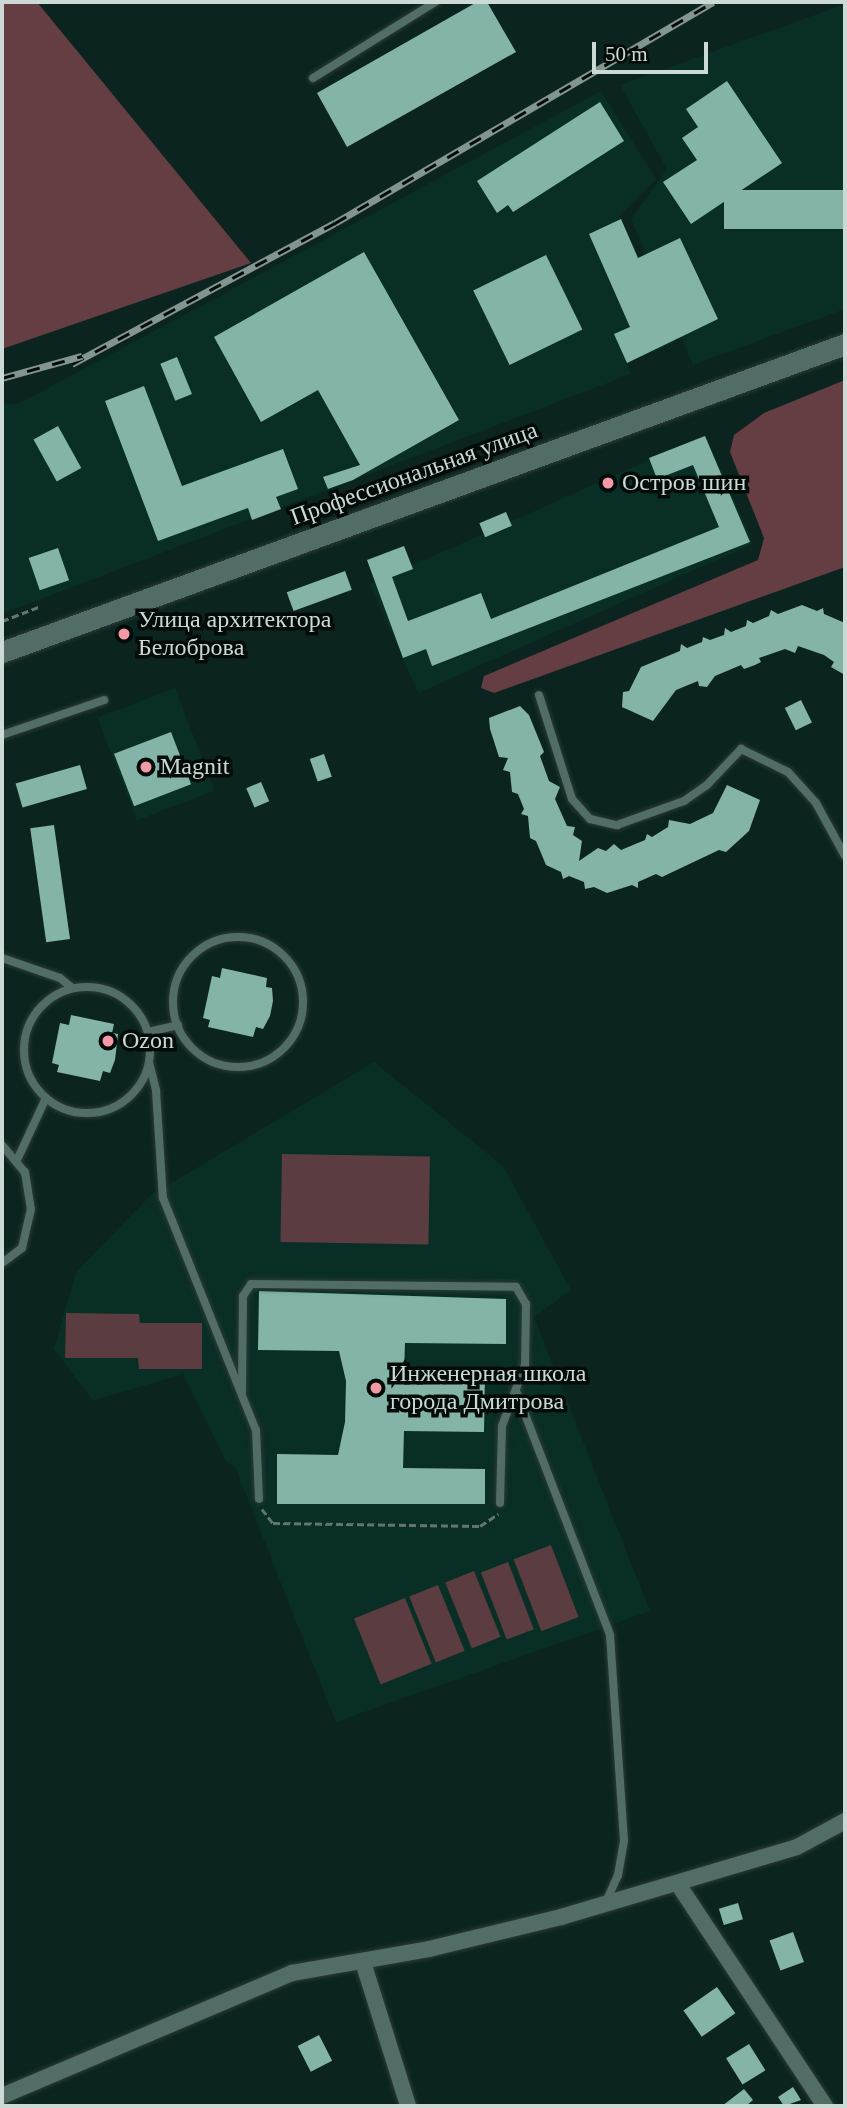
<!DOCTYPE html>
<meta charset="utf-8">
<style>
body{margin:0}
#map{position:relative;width:847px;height:2108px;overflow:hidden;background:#0b241f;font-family:Georgia,serif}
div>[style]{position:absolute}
.built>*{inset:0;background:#092e26;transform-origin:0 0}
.green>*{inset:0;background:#5b3c40;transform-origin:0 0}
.forest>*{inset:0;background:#643e43}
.building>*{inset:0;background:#84b4a7;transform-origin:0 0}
.path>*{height:2.5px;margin-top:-1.25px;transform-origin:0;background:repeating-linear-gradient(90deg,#617671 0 7px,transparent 0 10.5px)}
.roads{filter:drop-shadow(0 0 2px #2d3a36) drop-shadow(0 0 2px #2d3a36)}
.lane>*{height:8px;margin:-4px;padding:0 4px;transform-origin:4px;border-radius:4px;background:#526d66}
.lane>.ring{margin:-4px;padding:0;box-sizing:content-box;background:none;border:8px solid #526d66;border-radius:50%}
.street>*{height:16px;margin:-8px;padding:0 8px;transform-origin:8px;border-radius:8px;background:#526d66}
.secondary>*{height:21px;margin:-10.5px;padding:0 10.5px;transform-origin:10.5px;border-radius:10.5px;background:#526d66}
.rail>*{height:7px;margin-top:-3.5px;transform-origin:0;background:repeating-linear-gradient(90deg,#030b09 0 13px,#839590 0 26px);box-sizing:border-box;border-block:2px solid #839590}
.dots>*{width:19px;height:19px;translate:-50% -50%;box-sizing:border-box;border:4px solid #030b09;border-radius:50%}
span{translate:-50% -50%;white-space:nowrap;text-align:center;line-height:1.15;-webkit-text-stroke:7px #030b09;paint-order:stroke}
.street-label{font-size:24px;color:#cbdad5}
.poi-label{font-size:24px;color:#cbdad5}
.left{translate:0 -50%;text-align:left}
.frame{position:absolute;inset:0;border:4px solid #cbdad5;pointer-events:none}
.scale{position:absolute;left:592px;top:42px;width:116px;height:32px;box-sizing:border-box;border:4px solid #cbdad5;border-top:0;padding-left:9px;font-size:21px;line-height:24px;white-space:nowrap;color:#cbdad5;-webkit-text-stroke:5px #030b09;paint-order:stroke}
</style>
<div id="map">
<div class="built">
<div style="clip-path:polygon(845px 4px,845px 309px,693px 365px,631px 219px,667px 169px,620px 85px)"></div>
<div style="clip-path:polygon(601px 91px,656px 179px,619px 216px,675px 342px,627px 363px,631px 374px,2px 614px,2px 405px,20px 403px)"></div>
<div style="left:705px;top:435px;width:119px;height:367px;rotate:66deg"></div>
<div style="left:175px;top:688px;width:110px;height:83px;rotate:69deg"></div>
<div style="clip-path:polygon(374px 1062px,503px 1166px,571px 1290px,534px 1317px,650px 1611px,336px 1722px,235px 1467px,226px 1461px,183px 1374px,93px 1401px,54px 1349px,76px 1272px,150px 1196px)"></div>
</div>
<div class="green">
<div style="left:282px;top:1154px;width:148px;height:88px;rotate:1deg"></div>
<div style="clip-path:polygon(66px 1313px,139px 1314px,140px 1323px,202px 1323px,202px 1369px,139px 1369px,138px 1358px,65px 1358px)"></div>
<div style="left:551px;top:1545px;width:77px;height:40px;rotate:69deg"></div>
<div style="left:508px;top:1562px;width:72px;height:29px;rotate:69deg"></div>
<div style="left:474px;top:1571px;width:71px;height:31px;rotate:68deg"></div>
<div style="left:438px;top:1585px;width:71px;height:31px;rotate:68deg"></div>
<div style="left:405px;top:1598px;width:71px;height:55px;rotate:68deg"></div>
</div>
<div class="forest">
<div style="clip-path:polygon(2px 2px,37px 2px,251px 263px,2px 349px)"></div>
<div style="clip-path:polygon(845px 380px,845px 567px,494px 693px,481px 688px,484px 676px,758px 560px,764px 538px,730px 452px,734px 435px,764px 413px)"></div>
</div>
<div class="building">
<div style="clip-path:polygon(477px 2px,487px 2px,516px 52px,347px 147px,317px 93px)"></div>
<div style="clip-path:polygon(727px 81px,782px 163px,691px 224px,663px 182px,697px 160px,682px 138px,698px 127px,686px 109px)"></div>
<div style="clip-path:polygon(600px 102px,624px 141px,513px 212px,508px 205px,497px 213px,477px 181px)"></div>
<div style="left:845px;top:190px;width:39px;height:121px;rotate:90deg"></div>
<div style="clip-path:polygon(621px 219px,638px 258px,680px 238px,718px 319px,627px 363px,614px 334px,630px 327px,589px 234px)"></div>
<div style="clip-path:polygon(364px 252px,459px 420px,353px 480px,328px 489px,323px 477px,360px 465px,318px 390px,261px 422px,214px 337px)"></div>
<div style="left:546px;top:255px;width:83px;height:81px;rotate:64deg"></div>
<div style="left:177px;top:357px;width:40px;height:18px;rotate:68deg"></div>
<div style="clip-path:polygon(144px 386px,182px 486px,283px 449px,298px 489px,276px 497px,281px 509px,252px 520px,248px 508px,158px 541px,105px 401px)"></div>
<div style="left:58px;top:426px;width:48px;height:28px;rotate:61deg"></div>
<div style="clip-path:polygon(705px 436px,750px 542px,432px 666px,426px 649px,403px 658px,367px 560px,404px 546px,413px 569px,392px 577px,408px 621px,481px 593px,491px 619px,719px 527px,693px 465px,657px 479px,649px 458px)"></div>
<div style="left:506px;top:512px;width:15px;height:29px;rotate:67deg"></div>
<div style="left:58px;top:548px;width:34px;height:31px;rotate:71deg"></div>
<div style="left:345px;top:571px;width:20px;height:62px;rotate:70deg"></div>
<div style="clip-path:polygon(802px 605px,817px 611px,823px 608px,824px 614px,845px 623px,845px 675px,831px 667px,834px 662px,824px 655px,798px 646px,795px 653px,785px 649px,759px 658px,761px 662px,755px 665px,744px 669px,741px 665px,715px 676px,707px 687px,699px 686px,698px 681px,676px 690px,653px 721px,622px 707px,623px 692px,629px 691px,641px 667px,680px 651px,681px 644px,687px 648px,702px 642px,703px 637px,710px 640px,724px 635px,725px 628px,731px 632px,746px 626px,747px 620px,753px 623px,769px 616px,771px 610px,778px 614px)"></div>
<div style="left:801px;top:700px;width:25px;height:18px;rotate:64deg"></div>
<div style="clip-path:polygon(520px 706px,529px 715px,544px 752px,540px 756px,549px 781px,560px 787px,555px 799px,567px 826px,575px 827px,573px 835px,582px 841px,579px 861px,598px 848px,606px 851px,614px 844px,621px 850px,645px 840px,647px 834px,652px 837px,668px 827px,669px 820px,690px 824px,713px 813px,727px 785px,760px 800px,749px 831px,726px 852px,719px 850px,662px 877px,656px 874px,638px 882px,638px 888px,632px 885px,607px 893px,594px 887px,585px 889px,584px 882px,569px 876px,563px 879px,561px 872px,546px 865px,536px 841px,530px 838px,528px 816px,521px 814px,524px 809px,518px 794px,512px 792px,510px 772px,503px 770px,508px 758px,499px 757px,490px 729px,489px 718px)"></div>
<div style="left:171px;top:732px;width:56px;height:61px;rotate:69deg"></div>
<div style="left:324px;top:754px;width:24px;height:15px;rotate:71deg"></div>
<div style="left:80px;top:765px;width:25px;height:67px;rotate:74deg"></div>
<div style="left:261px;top:782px;width:21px;height:16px;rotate:67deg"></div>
<div style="left:54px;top:825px;width:115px;height:24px;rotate:82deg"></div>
<div style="clip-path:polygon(222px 968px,267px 978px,266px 987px,272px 988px,273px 1001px,270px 1016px,263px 1029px,256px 1027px,253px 1037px,208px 1027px,210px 1020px,203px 1018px,212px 976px,220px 978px)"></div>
<div style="clip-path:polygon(71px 1015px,114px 1024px,112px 1033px,118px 1034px,115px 1060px,110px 1073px,103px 1071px,100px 1081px,57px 1072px,59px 1065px,52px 1063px,60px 1023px,69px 1025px)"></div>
<div style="clip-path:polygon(259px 1291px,506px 1299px,506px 1344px,405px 1343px,404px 1372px,485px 1373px,484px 1432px,404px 1431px,403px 1468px,485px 1469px,485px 1504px,277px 1504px,277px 1454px,338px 1455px,345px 1422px,346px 1381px,339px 1351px,258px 1350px)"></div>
<div style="left:738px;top:1903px;width:17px;height:20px;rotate:73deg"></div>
<div style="left:793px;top:1932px;width:32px;height:25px;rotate:70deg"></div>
<div style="left:717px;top:1987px;width:32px;height:41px;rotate:55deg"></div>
<div style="left:319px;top:2035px;width:29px;height:24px;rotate:63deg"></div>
<div style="left:749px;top:2044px;width:31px;height:27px;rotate:58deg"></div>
<div style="clip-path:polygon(793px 2087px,801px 2100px,784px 2106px,778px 2097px)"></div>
<div style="clip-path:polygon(744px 2089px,753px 2100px,746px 2106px,722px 2106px)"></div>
</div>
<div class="path">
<div style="left:2px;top:621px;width:40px;rotate:-21deg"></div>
<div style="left:262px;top:1509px;width:18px;rotate:52deg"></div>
<div style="left:273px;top:1523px;width:207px;rotate:0.8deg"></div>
<div style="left:480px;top:1526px;width:22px;rotate:-34deg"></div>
</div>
<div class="roads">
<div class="lane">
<div style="left:313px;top:78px;width:144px;rotate:-31.9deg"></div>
<div style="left:539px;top:695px;width:109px;rotate:72.4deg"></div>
<div style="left:572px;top:799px;width:27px;rotate:48deg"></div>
<div style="left:590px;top:819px;width:28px;rotate:13deg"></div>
<div style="left:617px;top:825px;width:71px;rotate:-19.7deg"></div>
<div style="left:684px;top:801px;width:28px;rotate:-35deg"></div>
<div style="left:707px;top:785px;width:50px;rotate:-46.6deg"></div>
<div style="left:741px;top:749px;width:52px;rotate:26.1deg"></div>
<div style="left:788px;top:772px;width:42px;rotate:47.9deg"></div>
<div style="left:816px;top:803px;width:60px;rotate:61.3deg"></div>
<div style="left:2px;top:735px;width:108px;rotate:-18.9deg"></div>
<div class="ring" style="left:173px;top:937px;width:122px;height:122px"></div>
<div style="left:2px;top:958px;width:61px;rotate:19deg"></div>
<div style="left:60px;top:978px;width:14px;rotate:39deg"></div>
<div class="ring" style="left:24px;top:987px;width:118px;height:118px"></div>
<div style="left:148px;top:1032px;width:31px;rotate:-13deg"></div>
<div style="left:149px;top:1062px;width:30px;rotate:76deg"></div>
<div style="left:156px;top:1091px;width:107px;rotate:86.3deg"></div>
<div style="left:163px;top:1198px;width:250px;rotate:68.2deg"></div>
<div style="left:256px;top:1430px;width:69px;rotate:87.5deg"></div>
<div style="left:2px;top:1145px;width:35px;rotate:50deg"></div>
<div style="left:25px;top:1172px;width:37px;rotate:81deg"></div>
<div style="left:31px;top:1209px;width:40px;rotate:103deg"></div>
<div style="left:22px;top:1248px;width:25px;rotate:143deg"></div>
<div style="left:18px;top:1158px;width:66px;rotate:-65deg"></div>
<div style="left:516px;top:1391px;width:261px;rotate:68.9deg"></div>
<div style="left:610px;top:1635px;width:206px;rotate:86.1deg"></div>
<div style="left:624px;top:1841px;width:35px;rotate:100deg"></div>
<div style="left:618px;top:1875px;width:30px;rotate:114deg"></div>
<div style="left:242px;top:1392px;width:96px;rotate:-89.4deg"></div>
<div style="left:243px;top:1296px;width:14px;rotate:-56deg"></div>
<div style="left:251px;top:1284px;width:265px;rotate:0.6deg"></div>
<div style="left:516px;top:1287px;width:20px;rotate:60deg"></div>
<div style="left:526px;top:1304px;width:61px;rotate:90.9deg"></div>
<div style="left:525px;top:1365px;width:65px;rotate:110.7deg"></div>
<div style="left:502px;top:1426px;width:77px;rotate:91.5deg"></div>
</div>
<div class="street">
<div style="left:678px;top:1884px;width:266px;rotate:56.5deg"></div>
<div style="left:363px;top:1962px;width:151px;rotate:72.6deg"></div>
<div style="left:2px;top:2096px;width:315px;rotate:-23deg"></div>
<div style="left:292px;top:1973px;width:139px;rotate:-9.9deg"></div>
<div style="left:429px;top:1949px;width:136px;rotate:-13.6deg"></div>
<div style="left:561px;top:1917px;width:246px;rotate:-16.5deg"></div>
<div style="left:797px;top:1847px;width:55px;rotate:-28.4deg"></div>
</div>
<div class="secondary">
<div style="left:2px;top:652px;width:898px;rotate:-20.07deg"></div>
</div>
</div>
<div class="rail">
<div style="left:72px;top:364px;width:298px;rotate:-28.2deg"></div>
<div style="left:335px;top:223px;width:438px;rotate:-30.3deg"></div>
<div style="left:2px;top:378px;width:83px;rotate:-15.4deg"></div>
</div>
<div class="dots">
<div style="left:608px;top:483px;background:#f49aa6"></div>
<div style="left:124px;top:634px;background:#f49aa6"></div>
<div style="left:146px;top:767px;background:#f49aa6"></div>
<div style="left:108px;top:1041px;background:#f49aa6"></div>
<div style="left:376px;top:1388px;background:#f49aa6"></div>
</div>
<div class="street-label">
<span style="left:414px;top:474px;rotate:-20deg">Профессиональная улица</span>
</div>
<div class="poi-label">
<span class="left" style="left:622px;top:483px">Остров шин</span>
<span class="left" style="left:138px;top:634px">Улица архитектора<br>Белоброва</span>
<span class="left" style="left:160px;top:767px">Magnit</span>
<span class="left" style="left:122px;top:1041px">Ozon</span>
<span class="left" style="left:390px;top:1388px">Инженерная школа<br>города Дмитрова</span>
</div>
<div class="frame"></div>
<div class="scale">50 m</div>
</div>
